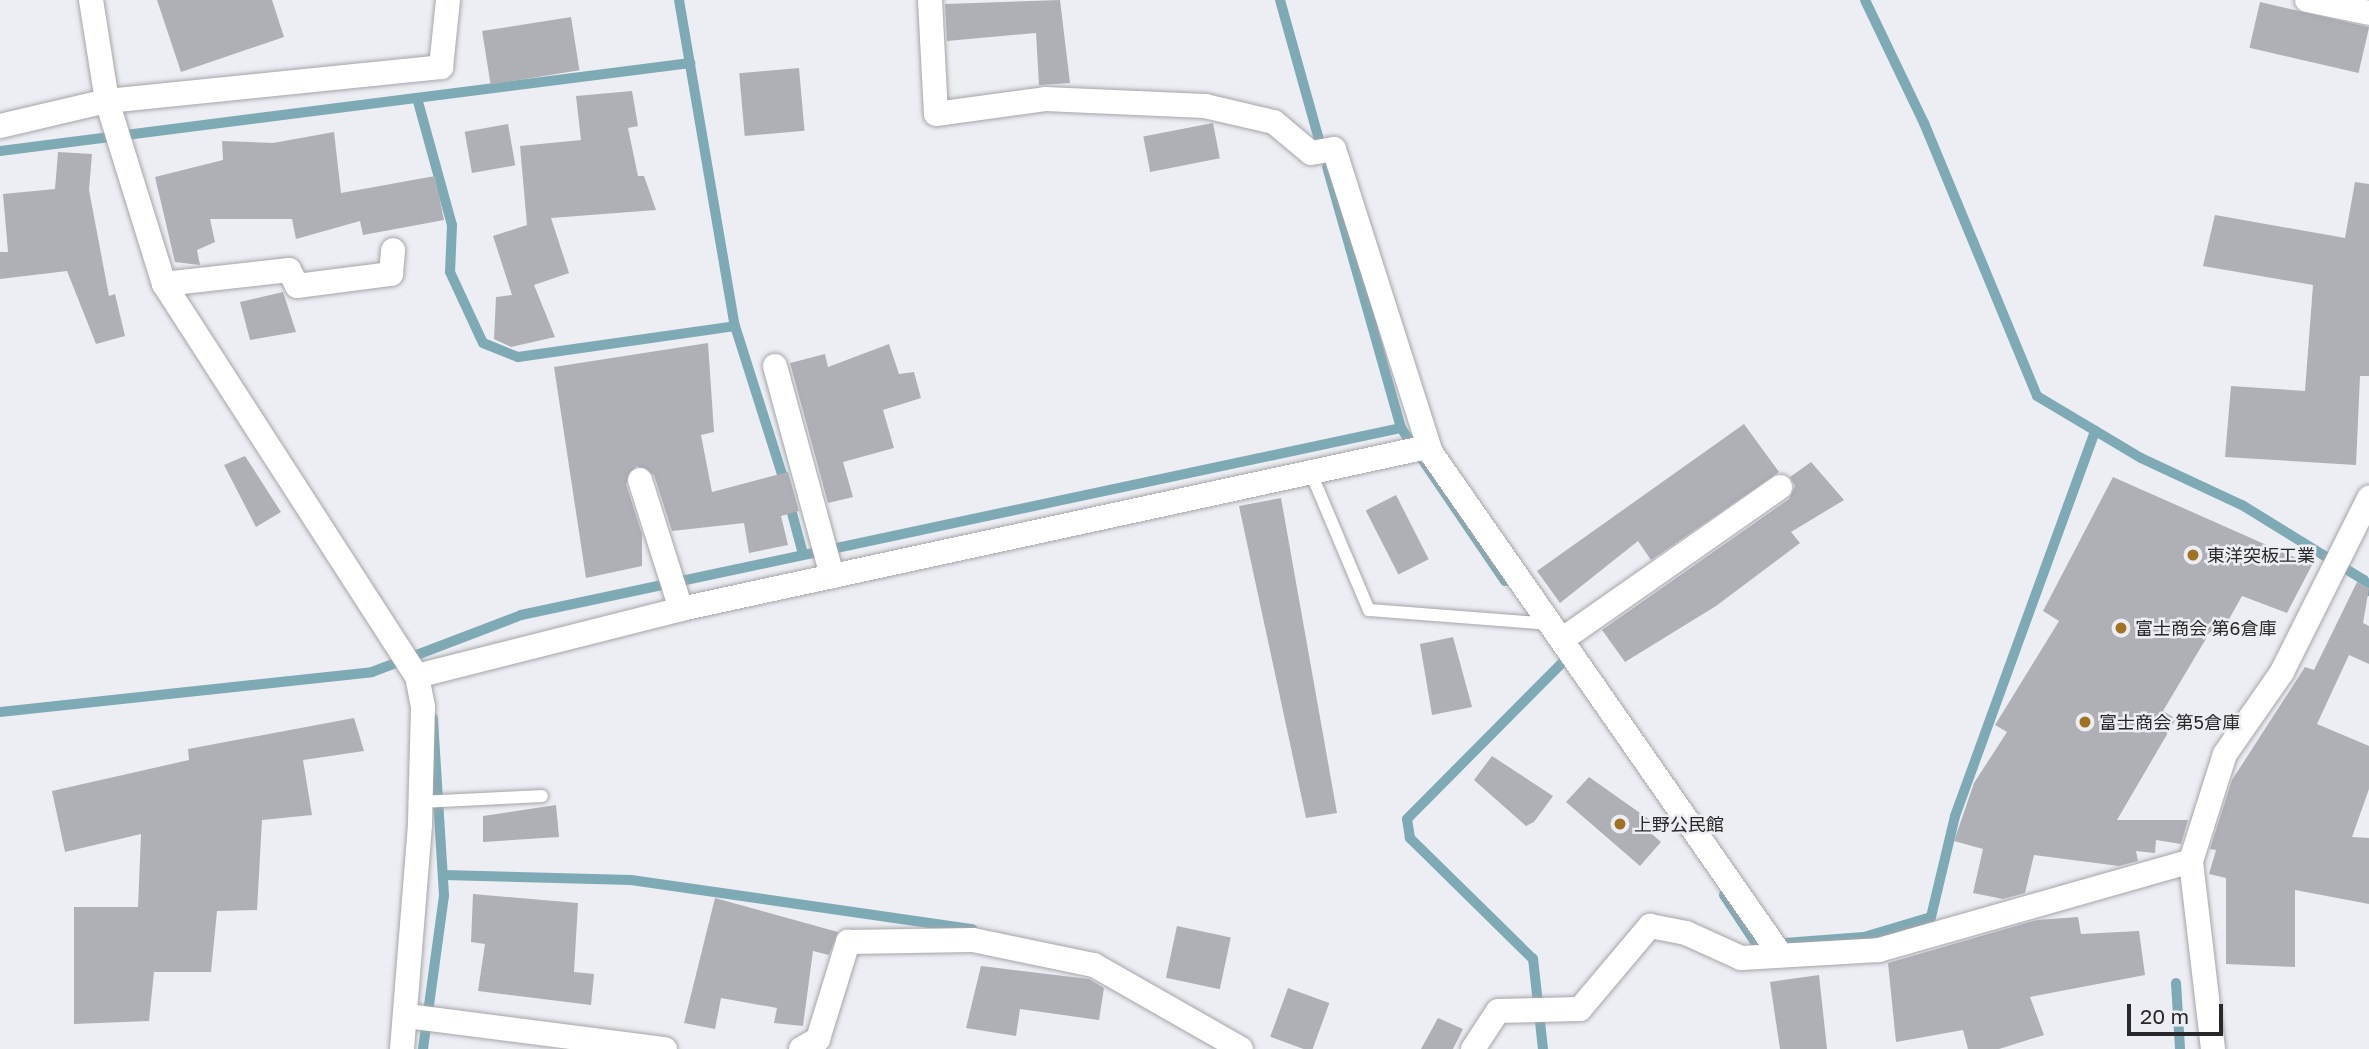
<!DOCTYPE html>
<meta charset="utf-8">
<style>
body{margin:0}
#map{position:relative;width:2369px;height:1049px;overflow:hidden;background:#edeef3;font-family:"Golos Text","Noto Sans JP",sans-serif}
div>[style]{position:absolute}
.stream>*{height:10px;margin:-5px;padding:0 5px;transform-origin:5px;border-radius:5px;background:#7daab5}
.building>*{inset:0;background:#afb0b6;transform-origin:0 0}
.roads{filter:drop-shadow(0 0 2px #a4a5aa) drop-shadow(0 0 2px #a4a5aa)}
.service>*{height:12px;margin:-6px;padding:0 6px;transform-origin:6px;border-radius:6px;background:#fff}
.minor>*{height:24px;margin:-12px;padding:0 12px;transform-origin:12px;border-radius:12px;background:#fff}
.dots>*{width:19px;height:19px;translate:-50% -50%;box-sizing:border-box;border:4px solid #edeef3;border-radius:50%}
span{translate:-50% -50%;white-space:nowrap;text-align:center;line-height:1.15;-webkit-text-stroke:5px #edeef3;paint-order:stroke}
.poi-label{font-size:18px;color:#28282a}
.left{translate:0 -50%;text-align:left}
.scale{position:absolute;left:2127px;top:1004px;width:96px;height:32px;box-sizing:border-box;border:4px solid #28282a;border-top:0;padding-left:9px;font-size:21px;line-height:24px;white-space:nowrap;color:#28282a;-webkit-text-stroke:5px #edeef3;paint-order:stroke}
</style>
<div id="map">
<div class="stream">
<div style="left:679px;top:0;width:331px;rotate:80.3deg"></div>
<div style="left:735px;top:326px;width:166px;rotate:72.4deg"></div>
<div style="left:1280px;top:0;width:156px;rotate:74.4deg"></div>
<div style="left:1865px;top:0;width:136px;rotate:64.4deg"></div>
<div style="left:1924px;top:123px;width:295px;rotate:67.5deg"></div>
<div style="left:2037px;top:396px;width:121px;rotate:30.8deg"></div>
<div style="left:2141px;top:458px;width:111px;rotate:25deg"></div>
<div style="left:2242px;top:505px;width:143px;rotate:31.6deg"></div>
<div style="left:2364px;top:580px;width:12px;rotate:66deg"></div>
<div style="left:417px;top:98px;width:132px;rotate:74.6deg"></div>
<div style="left:452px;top:225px;width:47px;rotate:92.4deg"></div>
<div style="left:450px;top:272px;width:78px;rotate:65.1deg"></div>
<div style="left:483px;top:343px;width:38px;rotate:22deg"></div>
<div style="left:518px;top:357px;width:219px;rotate:-8.1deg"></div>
<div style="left:0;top:151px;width:696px;rotate:-7.27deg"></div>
<div style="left:1401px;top:428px;width:185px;rotate:55.8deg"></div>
<div style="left:789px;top:502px;width:54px;rotate:74.9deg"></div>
<div style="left:0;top:712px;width:374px;rotate:-6.1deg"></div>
<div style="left:372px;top:672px;width:160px;rotate:-20.9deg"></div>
<div style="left:521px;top:615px;width:900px;rotate:-12deg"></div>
<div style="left:1401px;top:428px;width:271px;rotate:-105.8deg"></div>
<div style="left:444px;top:875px;width:187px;rotate:1.5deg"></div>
<div style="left:631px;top:880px;width:345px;rotate:8.2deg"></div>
<div style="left:1724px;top:895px;width:60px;rotate:56.6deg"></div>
<div style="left:1757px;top:945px;width:107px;rotate:-4.3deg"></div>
<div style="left:1864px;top:937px;width:70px;rotate:-16.6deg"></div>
<div style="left:1931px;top:917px;width:104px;rotate:-76.6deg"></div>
<div style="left:1955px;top:816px;width:410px;rotate:-70deg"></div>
<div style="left:2176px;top:983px;width:66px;rotate:86.5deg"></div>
<div style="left:423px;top:1049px;width:155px;rotate:-82.2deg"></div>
<div style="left:444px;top:895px;width:177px;rotate:-93.6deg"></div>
<div style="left:1543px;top:1049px;width:91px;rotate:-96.3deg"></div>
<div style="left:1533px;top:959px;width:173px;rotate:-135.5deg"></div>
<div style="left:1410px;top:838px;width:19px;rotate:-99deg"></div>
<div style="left:1407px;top:819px;width:221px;rotate:-45.2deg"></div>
</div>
<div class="building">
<div style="clip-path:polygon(157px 0,272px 0,284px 37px,181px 72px)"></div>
<div style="clip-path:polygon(1060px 0,1070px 83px,1039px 85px,1036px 33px,947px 41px,945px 4px)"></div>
<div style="left:2260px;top:2px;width:112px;height:47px;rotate:13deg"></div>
<div style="left:571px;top:17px;width:54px;height:90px;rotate:81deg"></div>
<div style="left:799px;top:68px;width:63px;height:60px;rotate:85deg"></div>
<div style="clip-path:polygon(632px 91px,638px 126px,628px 128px,638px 176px,644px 176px,656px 210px,551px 218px,569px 273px,534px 285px,555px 337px,511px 347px,494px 339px,496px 297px,512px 295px,493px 236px,527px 225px,520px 146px,581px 140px,576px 96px)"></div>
<div style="left:1213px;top:123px;width:36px;height:71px;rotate:79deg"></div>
<div style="left:508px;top:124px;width:42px;height:44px;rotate:80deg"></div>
<div style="clip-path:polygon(334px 132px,341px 193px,435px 176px,444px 220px,363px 235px,360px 221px,296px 239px,292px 219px,210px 219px,215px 242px,197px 250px,200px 265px,175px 262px,155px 177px,223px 160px,222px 141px,273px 143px)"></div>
<div style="clip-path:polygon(58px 152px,92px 154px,89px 190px,109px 296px,115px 294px,125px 336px,96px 344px,67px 271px,0 279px,0 252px,8px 252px,3px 194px,55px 189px)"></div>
<div style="clip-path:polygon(2355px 182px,2369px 184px,2369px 376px,2360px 376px,2356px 465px,2225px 457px,2231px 386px,2305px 391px,2313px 285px,2203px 266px,2215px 215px,2345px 238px)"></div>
<div style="clip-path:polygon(283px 292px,296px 332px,250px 340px,240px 302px)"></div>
<div style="clip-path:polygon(708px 343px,714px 432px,701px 435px,712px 492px,788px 472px,799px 511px,781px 516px,788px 545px,749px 553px,744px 523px,672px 531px,654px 475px,636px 466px,626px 484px,642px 534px,642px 566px,586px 578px,554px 367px)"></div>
<div style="clip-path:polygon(889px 344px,899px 374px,914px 372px,921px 398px,883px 410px,894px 448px,843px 462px,853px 497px,828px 503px,790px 363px,825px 354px,828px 367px)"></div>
<div style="clip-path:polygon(1744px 424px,1779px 472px,1651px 560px,1638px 541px,1560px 603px,1537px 571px)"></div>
<div style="clip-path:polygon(245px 456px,281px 512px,256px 527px,224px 465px)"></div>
<div style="clip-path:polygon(1811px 462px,1844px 500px,1791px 532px,1800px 543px,1716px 606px,1625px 662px,1602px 630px,1789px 499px,1795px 486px,1790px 477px)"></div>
<div style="clip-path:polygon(2113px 477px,2312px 565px,2287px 613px,2242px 596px,2219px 637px,2210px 632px,2163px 711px,2176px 719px,2117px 820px,2188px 820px,2181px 844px,2156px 840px,2155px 853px,2136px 851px,2138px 861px,2119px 866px,2034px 855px,2025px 893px,2003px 899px,1973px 893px,1983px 849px,1954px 841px,1974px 783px,2007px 732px,1995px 725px,2059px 621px,2043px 611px)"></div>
<div style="left:1396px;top:495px;width:72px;height:34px;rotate:63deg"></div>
<div style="clip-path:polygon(1281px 498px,1337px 813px,1306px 818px,1239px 506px)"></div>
<div style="clip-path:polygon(2357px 582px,2369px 588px,2363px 623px,2369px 626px,2369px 664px,2349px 655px,2317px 724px,2369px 746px,2369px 789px,2352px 837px,2369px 838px,2369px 904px,2295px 890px,2295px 967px,2226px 964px,2226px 878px,2209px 874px,2216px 850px,2210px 849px,2232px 780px,2305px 667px,2314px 670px)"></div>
<div style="clip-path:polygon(1453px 637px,1472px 707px,1432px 715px,1420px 644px)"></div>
<div style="clip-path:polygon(354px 718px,364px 751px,303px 760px,312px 815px,262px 820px,257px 910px,217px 911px,211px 972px,154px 972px,149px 1021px,74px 1024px,74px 907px,138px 907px,141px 834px,65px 852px,52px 791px,189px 760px,188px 749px)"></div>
<div style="clip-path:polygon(1492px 756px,1553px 796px,1534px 822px,1526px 826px,1474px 780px)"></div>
<div style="clip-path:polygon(1589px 777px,1650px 820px,1645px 828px,1661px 842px,1640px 866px,1566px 802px)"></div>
<div style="clip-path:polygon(556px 805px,559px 837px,483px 842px,483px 816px)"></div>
<div style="clip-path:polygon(473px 894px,578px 903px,574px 972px,594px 974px,591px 1005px,478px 991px,485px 944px,471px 942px)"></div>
<div style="clip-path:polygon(715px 898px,838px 932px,829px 955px,813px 951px,803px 1026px,774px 1023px,777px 1008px,721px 998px,715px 1029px,684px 1023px)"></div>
<div style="clip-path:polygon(2078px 917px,2081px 934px,2139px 931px,2145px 975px,2030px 997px,2044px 1035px,1999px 1049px,1968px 1049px,1963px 1030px,1896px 1042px,1888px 963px,2037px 920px)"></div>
<div style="left:1177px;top:926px;width:55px;height:53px;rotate:12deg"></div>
<div style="clip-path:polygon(981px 966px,1089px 979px,1104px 988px,1099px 1020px,1020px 1009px,1016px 1036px,966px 1028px)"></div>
<div style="clip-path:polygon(1819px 975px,1827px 1049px,1780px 1049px,1770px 982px)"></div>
<div style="left:1288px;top:988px;width:44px;height:52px;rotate:20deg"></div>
<div style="clip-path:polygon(1438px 1018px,1463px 1029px,1453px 1049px,1421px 1049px)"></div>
</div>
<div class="roads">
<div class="service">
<div style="left:1311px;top:473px;width:149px;rotate:67.1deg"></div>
<div style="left:1369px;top:610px;width:183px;rotate:4.4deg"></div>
<div style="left:421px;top:802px;width:121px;rotate:-2.8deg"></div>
</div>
<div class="minor">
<div style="left:91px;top:0;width:102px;rotate:81deg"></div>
<div style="left:107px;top:101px;width:192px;rotate:72.7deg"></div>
<div style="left:164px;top:284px;width:467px;rotate:57.2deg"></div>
<div style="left:417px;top:676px;width:32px;rotate:79deg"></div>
<div style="left:423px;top:707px;width:118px;rotate:91.5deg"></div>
<div style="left:420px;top:825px;width:225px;rotate:94.6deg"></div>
<div style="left:930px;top:0;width:114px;rotate:87deg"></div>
<div style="left:936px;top:114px;width:110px;rotate:-7.8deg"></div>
<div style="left:1045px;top:99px;width:160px;rotate:2.5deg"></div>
<div style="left:1205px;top:106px;width:71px;rotate:13.1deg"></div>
<div style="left:1274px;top:122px;width:48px;rotate:40deg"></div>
<div style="left:1311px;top:153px;width:23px;rotate:-10deg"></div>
<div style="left:1334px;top:149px;width:319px;rotate:72.3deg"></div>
<div style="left:2307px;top:0;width:63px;rotate:11.8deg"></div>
<div style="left:0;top:126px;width:110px;rotate:-13.2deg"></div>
<div style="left:107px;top:101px;width:336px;rotate:-5.8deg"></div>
<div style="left:441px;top:67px;width:67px;rotate:-84deg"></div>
<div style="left:164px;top:284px;width:126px;rotate:-6.4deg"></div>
<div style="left:289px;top:270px;width:18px;rotate:63deg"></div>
<div style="left:297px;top:286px;width:95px;rotate:-7.3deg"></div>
<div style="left:391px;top:274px;width:24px;rotate:-85deg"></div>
<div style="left:775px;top:366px;width:218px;rotate:74.8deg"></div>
<div style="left:640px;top:480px;width:135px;rotate:72.4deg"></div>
<div style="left:1563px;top:639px;width:265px;rotate:-35deg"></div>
<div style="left:417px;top:676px;width:272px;rotate:-14.2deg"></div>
<div style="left:681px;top:609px;width:763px;rotate:-12.25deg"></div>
<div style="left:1427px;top:447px;width:618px;rotate:55.15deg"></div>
<div style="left:407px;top:1016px;width:260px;rotate:7.3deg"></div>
<div style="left:801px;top:1049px;width:20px;rotate:-30deg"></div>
<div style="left:818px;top:1039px;width:102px;rotate:-72.8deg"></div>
<div style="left:848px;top:942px;width:125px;rotate:-0.9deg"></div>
<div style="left:973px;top:940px;width:124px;rotate:11.7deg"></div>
<div style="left:1094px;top:965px;width:169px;rotate:29.7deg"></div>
<div style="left:1473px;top:1049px;width:45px;rotate:-56.7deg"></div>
<div style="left:1498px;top:1011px;width:82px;rotate:-1.4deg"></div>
<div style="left:1580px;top:1009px;width:109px;rotate:-49.9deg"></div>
<div style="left:1650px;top:926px;width:37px;rotate:11deg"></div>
<div style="left:1686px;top:933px;width:60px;rotate:24.4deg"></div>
<div style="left:1741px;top:958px;width:138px;rotate:-3.3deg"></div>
<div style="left:1879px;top:950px;width:324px;rotate:-15.9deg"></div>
<div style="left:2213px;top:1049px;width:189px;rotate:-96.7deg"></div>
<div style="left:2191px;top:861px;width:112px;rotate:-72.4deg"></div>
<div style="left:2225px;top:754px;width:100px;rotate:-55.2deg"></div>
<div style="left:2282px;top:672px;width:195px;rotate:-63.4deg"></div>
</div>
</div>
<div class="dots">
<div style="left:2193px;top:555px;background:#a07324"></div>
<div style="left:2121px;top:628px;background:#a07324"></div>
<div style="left:2085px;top:722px;background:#a07324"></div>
<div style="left:1620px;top:824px;background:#a07324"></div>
</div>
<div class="poi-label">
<span class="left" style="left:2207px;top:555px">東洋突板工業</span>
<span class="left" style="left:2135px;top:628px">富士商会 第6倉庫</span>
<span class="left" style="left:2099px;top:722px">富士商会 第5倉庫</span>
<span class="left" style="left:1634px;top:824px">上野公民館</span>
</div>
<div class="scale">20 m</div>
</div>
